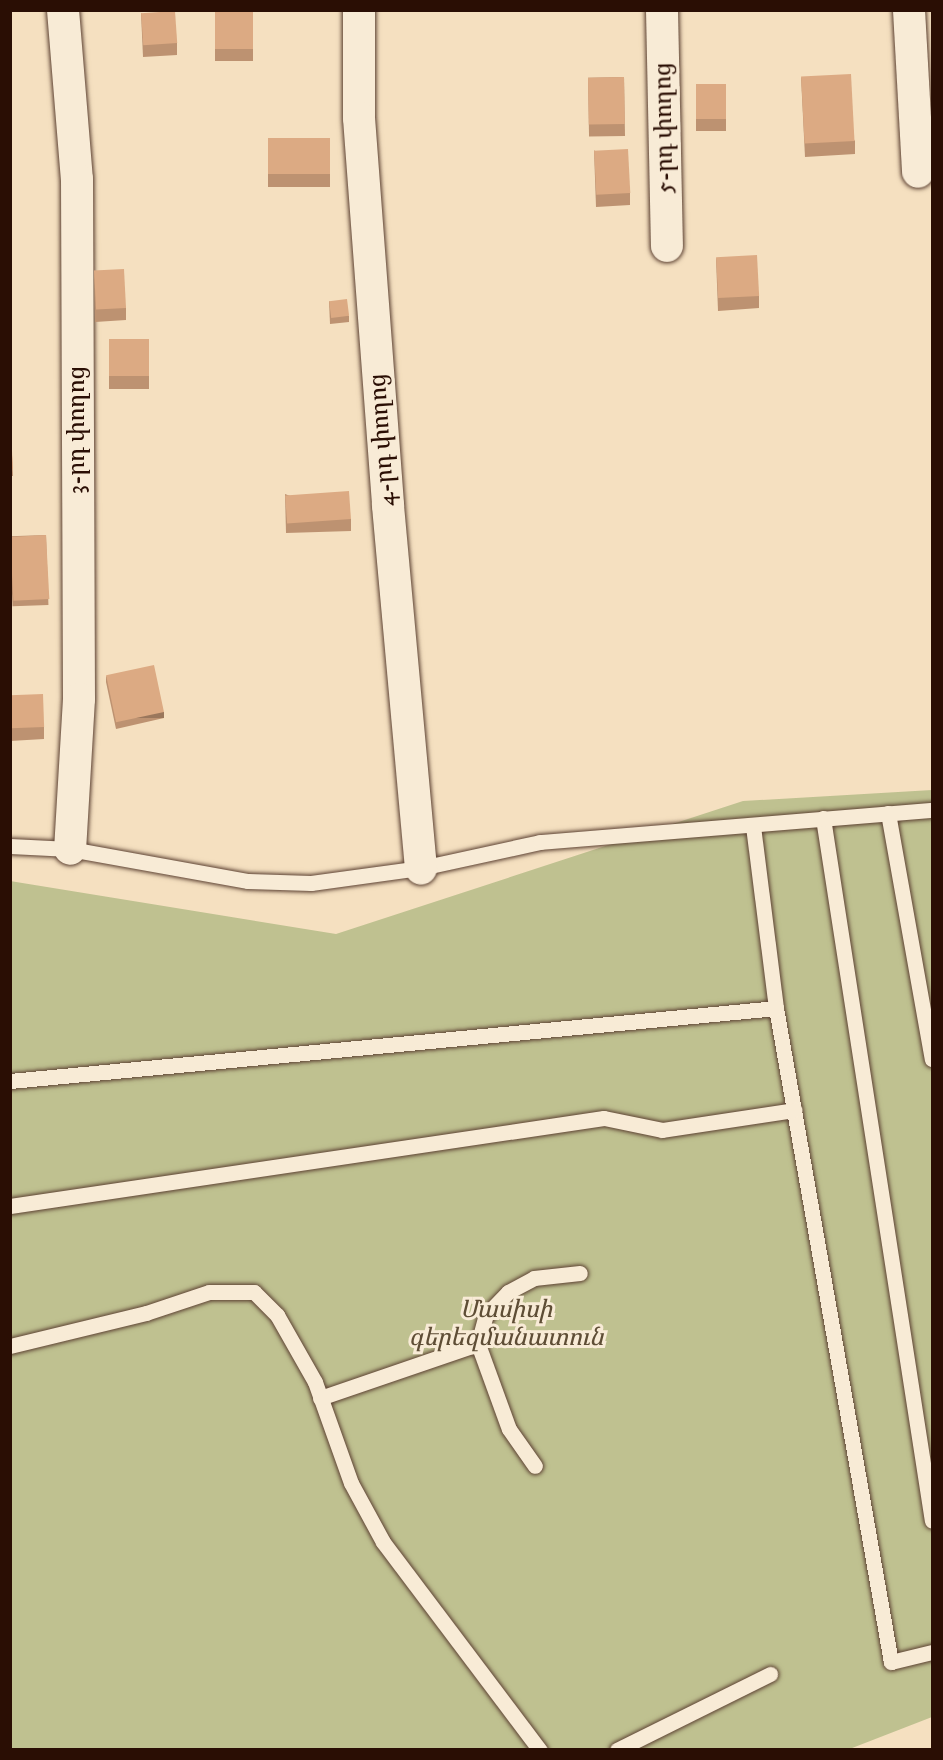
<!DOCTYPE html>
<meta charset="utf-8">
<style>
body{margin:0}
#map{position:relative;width:943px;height:1760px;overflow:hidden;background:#f5e0c0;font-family:"IM FELL DW Pica","Noto Serif Armenian",serif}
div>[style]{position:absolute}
.green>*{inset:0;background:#bfc190}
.roads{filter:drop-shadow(0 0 2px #5d4233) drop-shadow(0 0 2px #5d4233)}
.lane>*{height:15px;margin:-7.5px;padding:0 7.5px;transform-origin:7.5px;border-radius:7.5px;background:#f8ebd6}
.street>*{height:32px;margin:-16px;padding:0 16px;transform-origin:16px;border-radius:16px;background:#f8ebd6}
.wall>*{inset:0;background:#bd9271;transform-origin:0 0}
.shaded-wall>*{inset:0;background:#9a775c;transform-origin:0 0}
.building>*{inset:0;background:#dcaa83;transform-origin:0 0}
span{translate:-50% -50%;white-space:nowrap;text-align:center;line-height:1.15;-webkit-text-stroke:6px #f8ebd6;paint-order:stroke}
.street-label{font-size:24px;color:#2a0e04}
.park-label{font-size:24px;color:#5e4d35;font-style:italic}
.frame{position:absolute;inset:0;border:12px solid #2a0e04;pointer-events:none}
</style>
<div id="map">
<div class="green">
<div style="clip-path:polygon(932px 790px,932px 1717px,847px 1750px,11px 1749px,10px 881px,336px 934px,743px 801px)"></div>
</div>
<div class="roads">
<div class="lane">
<div style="left:888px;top:813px;width:250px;rotate:79.9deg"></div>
<div style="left:823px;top:818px;width:711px;rotate:81.19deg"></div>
<div style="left:753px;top:826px;width:183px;rotate:82.8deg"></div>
<div style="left:776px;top:1008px;width:664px;rotate:80.03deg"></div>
<div style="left:891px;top:1662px;width:42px;rotate:-13.7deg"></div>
<div style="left:10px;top:846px;width:60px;rotate:2.9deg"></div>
<div style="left:70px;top:849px;width:181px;rotate:10.2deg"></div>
<div style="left:248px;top:881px;width:63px;rotate:1.8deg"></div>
<div style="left:311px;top:883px;width:111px;rotate:-7.8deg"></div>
<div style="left:421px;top:868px;width:122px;rotate:-12.3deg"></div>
<div style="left:540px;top:842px;width:393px;rotate:-4.7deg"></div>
<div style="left:10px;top:1081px;width:769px;rotate:-5.44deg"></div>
<div style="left:10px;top:1206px;width:600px;rotate:-8.43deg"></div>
<div style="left:604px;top:1118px;width:59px;rotate:11.7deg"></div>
<div style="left:662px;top:1130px;width:134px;rotate:-8.6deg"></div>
<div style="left:478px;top:1344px;width:30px;rotate:-75deg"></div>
<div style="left:486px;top:1315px;width:32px;rotate:-46deg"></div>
<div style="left:508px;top:1292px;width:30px;rotate:-28deg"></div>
<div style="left:534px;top:1278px;width:46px;rotate:-6.2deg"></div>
<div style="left:10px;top:1346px;width:140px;rotate:-13.6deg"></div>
<div style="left:146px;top:1313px;width:66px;rotate:-18.4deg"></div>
<div style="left:209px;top:1292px;width:45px"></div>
<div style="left:254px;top:1292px;width:33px;rotate:45deg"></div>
<div style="left:277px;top:1315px;width:77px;rotate:60.4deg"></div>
<div style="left:315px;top:1382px;width:107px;rotate:70.4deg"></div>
<div style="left:351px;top:1483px;width:67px;rotate:61.5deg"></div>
<div style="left:383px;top:1542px;width:261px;rotate:53deg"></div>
<div style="left:320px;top:1398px;width:167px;rotate:-18.9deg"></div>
<div style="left:478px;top:1344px;width:90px;rotate:70deg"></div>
<div style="left:509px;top:1429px;width:45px;rotate:54.9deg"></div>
<div style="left:617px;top:1750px;width:171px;rotate:-26.4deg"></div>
</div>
<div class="street">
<div style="left:63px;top:10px;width:170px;rotate:85.3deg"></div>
<div style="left:77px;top:179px;width:520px;rotate:89.78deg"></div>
<div style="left:79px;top:699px;width:150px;rotate:93.4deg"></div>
<div style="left:359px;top:10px;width:108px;rotate:90deg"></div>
<div style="left:359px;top:118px;width:389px;rotate:85.7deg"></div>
<div style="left:388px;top:506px;width:364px;rotate:84.8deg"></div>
<div style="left:662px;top:10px;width:236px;rotate:88.8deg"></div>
<div style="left:909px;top:10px;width:162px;rotate:86.8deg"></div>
</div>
</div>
<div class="wall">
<div style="left:215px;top:10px;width:38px;height:51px"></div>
<div style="clip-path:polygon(141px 13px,177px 43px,177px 55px,143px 57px)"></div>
<div style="left:624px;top:77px;width:59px;height:36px;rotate:89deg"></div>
<div style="clip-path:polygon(801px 77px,855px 141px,855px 154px,805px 157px)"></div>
<div style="left:696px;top:84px;width:30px;height:47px"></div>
<div style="left:330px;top:138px;width:49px;height:62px;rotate:90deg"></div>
<div style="clip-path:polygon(594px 150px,630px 193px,630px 205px,596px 207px)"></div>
<div style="clip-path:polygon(716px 258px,759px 296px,759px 308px,718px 311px)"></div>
<div style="clip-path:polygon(94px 270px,126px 308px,126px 320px,95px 322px)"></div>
<div style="clip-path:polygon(329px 301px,349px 316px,349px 322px,330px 324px)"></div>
<div style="left:149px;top:339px;width:50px;height:40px;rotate:90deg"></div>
<div style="clip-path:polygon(10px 416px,13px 476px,10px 476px)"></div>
<div style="clip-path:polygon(285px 494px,351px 519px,351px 531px,286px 533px)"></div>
<div style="left:46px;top:535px;width:70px;height:36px;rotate:88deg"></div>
<div style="clip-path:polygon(106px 676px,164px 718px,116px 729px,106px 682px)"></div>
<div style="clip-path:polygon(10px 696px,44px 727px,44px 739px,10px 741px)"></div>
</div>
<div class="shaded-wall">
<div style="left:164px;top:712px;width:6px;height:49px;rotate:90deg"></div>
</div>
<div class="building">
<div style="left:215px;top:10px;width:38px;height:39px"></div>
<div style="left:175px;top:11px;width:32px;height:34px;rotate:86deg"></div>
<div style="left:851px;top:74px;width:67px;height:50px;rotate:87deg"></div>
<div style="left:624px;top:77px;width:47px;height:36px;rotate:89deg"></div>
<div style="left:696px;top:84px;width:30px;height:35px"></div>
<div style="left:330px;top:138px;width:36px;height:62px;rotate:90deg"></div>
<div style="left:628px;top:149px;width:44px;height:34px;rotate:87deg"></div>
<div style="left:757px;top:255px;width:41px;height:41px;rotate:87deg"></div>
<div style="left:124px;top:269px;width:39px;height:30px;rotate:87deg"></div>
<div style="left:347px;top:299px;width:17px;height:18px;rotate:83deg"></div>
<div style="left:149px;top:339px;width:37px;height:40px;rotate:90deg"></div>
<div style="clip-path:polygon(10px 416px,13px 469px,10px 469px)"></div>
<div style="left:349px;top:491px;width:28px;height:64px;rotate:86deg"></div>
<div style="left:46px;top:535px;width:64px;height:36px;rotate:87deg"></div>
<div style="left:154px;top:665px;width:48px;height:49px;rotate:78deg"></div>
<div style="left:43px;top:694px;width:33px;height:33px;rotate:88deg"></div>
</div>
<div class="street-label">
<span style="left:665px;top:128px;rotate:-91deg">5-րդ փողոց</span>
<span style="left:78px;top:430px;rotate:-90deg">3-րդ փողոց</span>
<span style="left:383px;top:440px;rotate:-94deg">4-րդ փողոց</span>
</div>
<div class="park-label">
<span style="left:506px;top:1325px">Մասիսի<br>գերեզմանատուն</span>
</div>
<div class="frame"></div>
</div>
